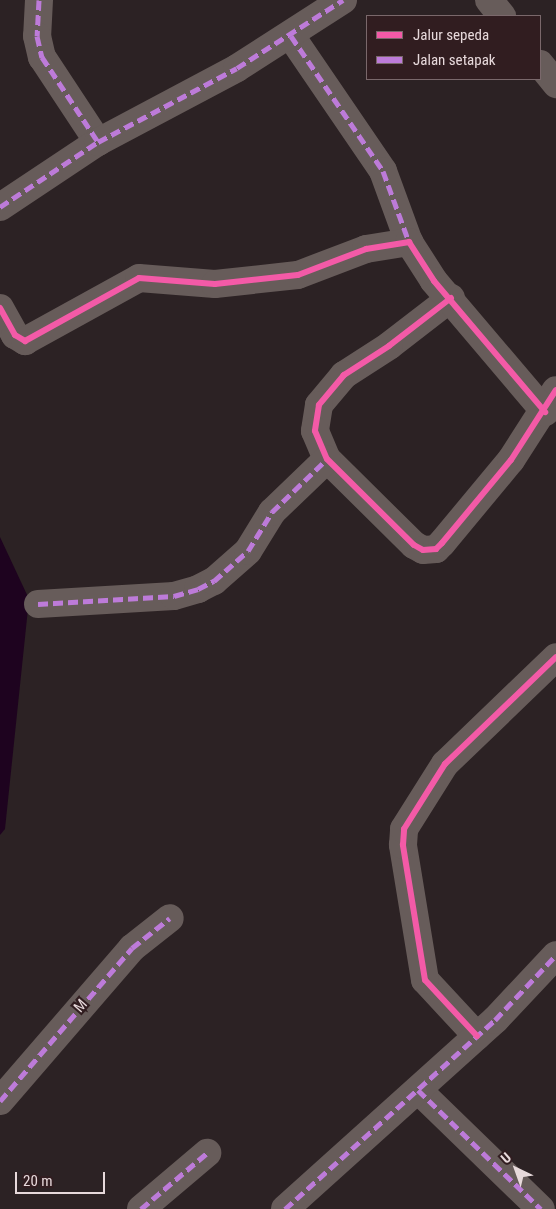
<!DOCTYPE html>
<style>
body{margin:0}
#map{position:relative;width:556px;height:1209px;overflow:hidden;background:#2c2224;font-family:"Roboto Condensed",sans-serif}
div>[style]{position:absolute}
.water>*{inset:0;background:#1e031f}
.street>*{height:28px;margin:-14px;padding:0 14px;transform-origin:14px;border-radius:14px;background:#675c5a}
.quiet>*{height:5px;margin-top:-2.5px;transform-origin:0;background:repeating-linear-gradient(90deg,#bd7bd9 0 10px,transparent 0 15px)}
.cycleway>*{height:6px;margin:-3px;padding:0 3px;transform-origin:3px;border-radius:3px;background:#f35aa7}
span{translate:-50% -50%;white-space:nowrap;text-align:center;line-height:1.15;-webkit-text-stroke:4.5px #311d20;paint-order:stroke}
.street-label{font-size:15px;color:#e7d9db}
.legend{position:absolute;left:366px;top:15px;width:175px;height:65px;box-sizing:border-box;background:#311d20;border:1px solid #7a686b;margin:0;padding:6px 9px;list-style:none;font-size:15px;color:#e7d9db}
.legend li{display:flex;align-items:center;gap:10px;height:25px}
.legend b{width:25px;border:1px solid #7a686b}
.north{position:absolute;left:491px;top:1144px;width:50px;height:50px;-webkit-text-stroke:4px #311d20;paint-order:stroke;rotate:318deg;font-size:14px;font-weight:700;line-height:20px;text-align:center;color:#e7d9db}
.north::after{content:'';display:block;margin:auto;width:18px;height:22px;background:#e7d9db;clip-path:polygon(50% 0,100% 100%,50% 72%,0 100%)}
.scale{position:absolute;left:15px;top:1172px;width:90px;height:22px;box-sizing:border-box;border:2px solid #e7d9db;border-top:0;padding-left:6px;font-size:15px;line-height:18px;white-space:nowrap;color:#e7d9db;-webkit-text-stroke:4px #311d20;paint-order:stroke}
</style>
<div id="map">
<div class="water">
<div style="clip-path:polygon(0 537px,29px 599px,5px 829px,0 835px)"></div>
</div>
<div class="street">
<div style="left:39px;top:0;width:36px;rotate:93deg"></div>
<div style="left:37px;top:36px;width:22px;rotate:77deg"></div>
<div style="left:42px;top:57px;width:102px;rotate:56.6deg"></div>
<div style="left:489px;top:0;width:21px;rotate:51deg"></div>
<div style="left:291px;top:36px;width:163px;rotate:55.7deg"></div>
<div style="left:383px;top:171px;width:76px;rotate:69.9deg"></div>
<div style="left:540px;top:64px;width:26px;rotate:51deg"></div>
<div style="left:0;top:207px;width:118px;rotate:-33.6deg"></div>
<div style="left:98px;top:142px;width:157px;rotate:-28deg"></div>
<div style="left:237px;top:68px;width:126px;rotate:-32.7deg"></div>
<div style="left:451px;top:298px;width:78px;rotate:142.3deg"></div>
<div style="left:389px;top:346px;width:54px;rotate:147.2deg"></div>
<div style="left:344px;top:375px;width:39px;rotate:130deg"></div>
<div style="left:319px;top:405px;width:26px;rotate:99deg"></div>
<div style="left:315px;top:431px;width:30px;rotate:67deg"></div>
<div style="left:327px;top:459px;width:122px;rotate:44.7deg"></div>
<div style="left:414px;top:545px;width:10px;rotate:29deg"></div>
<div style="left:423px;top:550px;width:13px;rotate:-4deg"></div>
<div style="left:436px;top:549px;width:8px;rotate:-45deg"></div>
<div style="left:442px;top:543px;width:108px;rotate:-50.3deg"></div>
<div style="left:511px;top:460px;width:83px;rotate:-57.3deg"></div>
<div style="left:0;top:308px;width:31px;rotate:61deg"></div>
<div style="left:15px;top:335px;width:12px;rotate:31deg"></div>
<div style="left:25px;top:341px;width:130px;rotate:-28.9deg"></div>
<div style="left:139px;top:278px;width:76px;rotate:4.5deg"></div>
<div style="left:215px;top:284px;width:83px;rotate:-6.2deg"></div>
<div style="left:298px;top:275px;width:73px;rotate:-20.9deg"></div>
<div style="left:366px;top:249px;width:44px;rotate:-9.2deg"></div>
<div style="left:409px;top:242px;width:46px;rotate:57.3deg"></div>
<div style="left:434px;top:281px;width:172px;rotate:49.7deg"></div>
<div style="left:38px;top:604px;width:136px;rotate:-3.4deg"></div>
<div style="left:174px;top:596px;width:25px;rotate:-16deg"></div>
<div style="left:198px;top:589px;width:18px;rotate:-27deg"></div>
<div style="left:214px;top:581px;width:45px;rotate:-41.4deg"></div>
<div style="left:248px;top:551px;width:46px;rotate:-58.4deg"></div>
<div style="left:272px;top:512px;width:76px;rotate:-43.9deg"></div>
<div style="left:477px;top:1036px;width:76px;rotate:-132.9deg"></div>
<div style="left:425px;top:980px;width:137px;rotate:-99.3deg"></div>
<div style="left:403px;top:845px;width:16px;rotate:-86deg"></div>
<div style="left:404px;top:829px;width:77px;rotate:-57.8deg"></div>
<div style="left:445px;top:764px;width:154px;rotate:-43.9deg"></div>
<div style="left:418px;top:1090px;width:171px;rotate:44.1deg"></div>
<div style="left:0;top:1101px;width:202px;rotate:-49.2deg"></div>
<div style="left:132px;top:948px;width:48px;rotate:-38.3deg"></div>
<div style="left:141px;top:1209px;width:87px;rotate:-40.3deg"></div>
<div style="left:285px;top:1209px;width:283px;rotate:-42deg"></div>
<div style="left:495px;top:1020px;width:89px;rotate:-46.8deg"></div>
</div>
<div class="quiet">
<div style="left:39px;top:0;width:36px;rotate:93deg"></div>
<div style="left:37px;top:36px;width:22px;rotate:77deg"></div>
<div style="left:42px;top:57px;width:102px;rotate:56.6deg"></div>
<div style="left:291px;top:36px;width:163px;rotate:55.7deg"></div>
<div style="left:383px;top:171px;width:76px;rotate:69.9deg"></div>
<div style="left:0;top:207px;width:118px;rotate:-33.6deg"></div>
<div style="left:98px;top:142px;width:157px;rotate:-28deg"></div>
<div style="left:237px;top:68px;width:126px;rotate:-32.7deg"></div>
<div style="left:38px;top:604px;width:136px;rotate:-3.4deg"></div>
<div style="left:174px;top:596px;width:25px;rotate:-16deg"></div>
<div style="left:198px;top:589px;width:18px;rotate:-27deg"></div>
<div style="left:214px;top:581px;width:45px;rotate:-41.4deg"></div>
<div style="left:248px;top:551px;width:46px;rotate:-58.4deg"></div>
<div style="left:272px;top:512px;width:76px;rotate:-43.9deg"></div>
<div style="left:418px;top:1090px;width:171px;rotate:44.1deg"></div>
<div style="left:0;top:1101px;width:202px;rotate:-49.2deg"></div>
<div style="left:132px;top:948px;width:48px;rotate:-38.3deg"></div>
<div style="left:141px;top:1209px;width:87px;rotate:-40.3deg"></div>
<div style="left:285px;top:1209px;width:283px;rotate:-42deg"></div>
<div style="left:495px;top:1020px;width:89px;rotate:-46.8deg"></div>
</div>
<div class="cycleway">
<div style="left:451px;top:298px;width:78px;rotate:142.3deg"></div>
<div style="left:389px;top:346px;width:54px;rotate:147.2deg"></div>
<div style="left:344px;top:375px;width:39px;rotate:130deg"></div>
<div style="left:319px;top:405px;width:26px;rotate:99deg"></div>
<div style="left:315px;top:431px;width:30px;rotate:67deg"></div>
<div style="left:327px;top:459px;width:122px;rotate:44.7deg"></div>
<div style="left:414px;top:545px;width:10px;rotate:29deg"></div>
<div style="left:423px;top:550px;width:13px;rotate:-4deg"></div>
<div style="left:436px;top:549px;width:8px;rotate:-45deg"></div>
<div style="left:442px;top:543px;width:108px;rotate:-50.3deg"></div>
<div style="left:511px;top:460px;width:83px;rotate:-57.3deg"></div>
<div style="left:0;top:308px;width:31px;rotate:61deg"></div>
<div style="left:15px;top:335px;width:12px;rotate:31deg"></div>
<div style="left:25px;top:341px;width:130px;rotate:-28.9deg"></div>
<div style="left:139px;top:278px;width:76px;rotate:4.5deg"></div>
<div style="left:215px;top:284px;width:83px;rotate:-6.2deg"></div>
<div style="left:298px;top:275px;width:73px;rotate:-20.9deg"></div>
<div style="left:366px;top:249px;width:44px;rotate:-9.2deg"></div>
<div style="left:409px;top:242px;width:46px;rotate:57.3deg"></div>
<div style="left:434px;top:281px;width:172px;rotate:49.7deg"></div>
<div style="left:477px;top:1036px;width:76px;rotate:-132.9deg"></div>
<div style="left:425px;top:980px;width:137px;rotate:-99.3deg"></div>
<div style="left:403px;top:845px;width:16px;rotate:-86deg"></div>
<div style="left:404px;top:829px;width:77px;rotate:-57.8deg"></div>
<div style="left:445px;top:764px;width:154px;rotate:-43.9deg"></div>
</div>
<div class="street-label">
<span style="left:81px;top:1006px;rotate:-49deg">M</span>
</div>
<ul class="legend">
<li><b style="height:6px;background:#f35aa7"></b>Jalur sepeda</li>
<li><b style="height:6px;background:#bd7bd9"></b>Jalan setapak</li>
</ul>
<div class="north">U</div>
<div class="scale">20 m</div>
</div>
